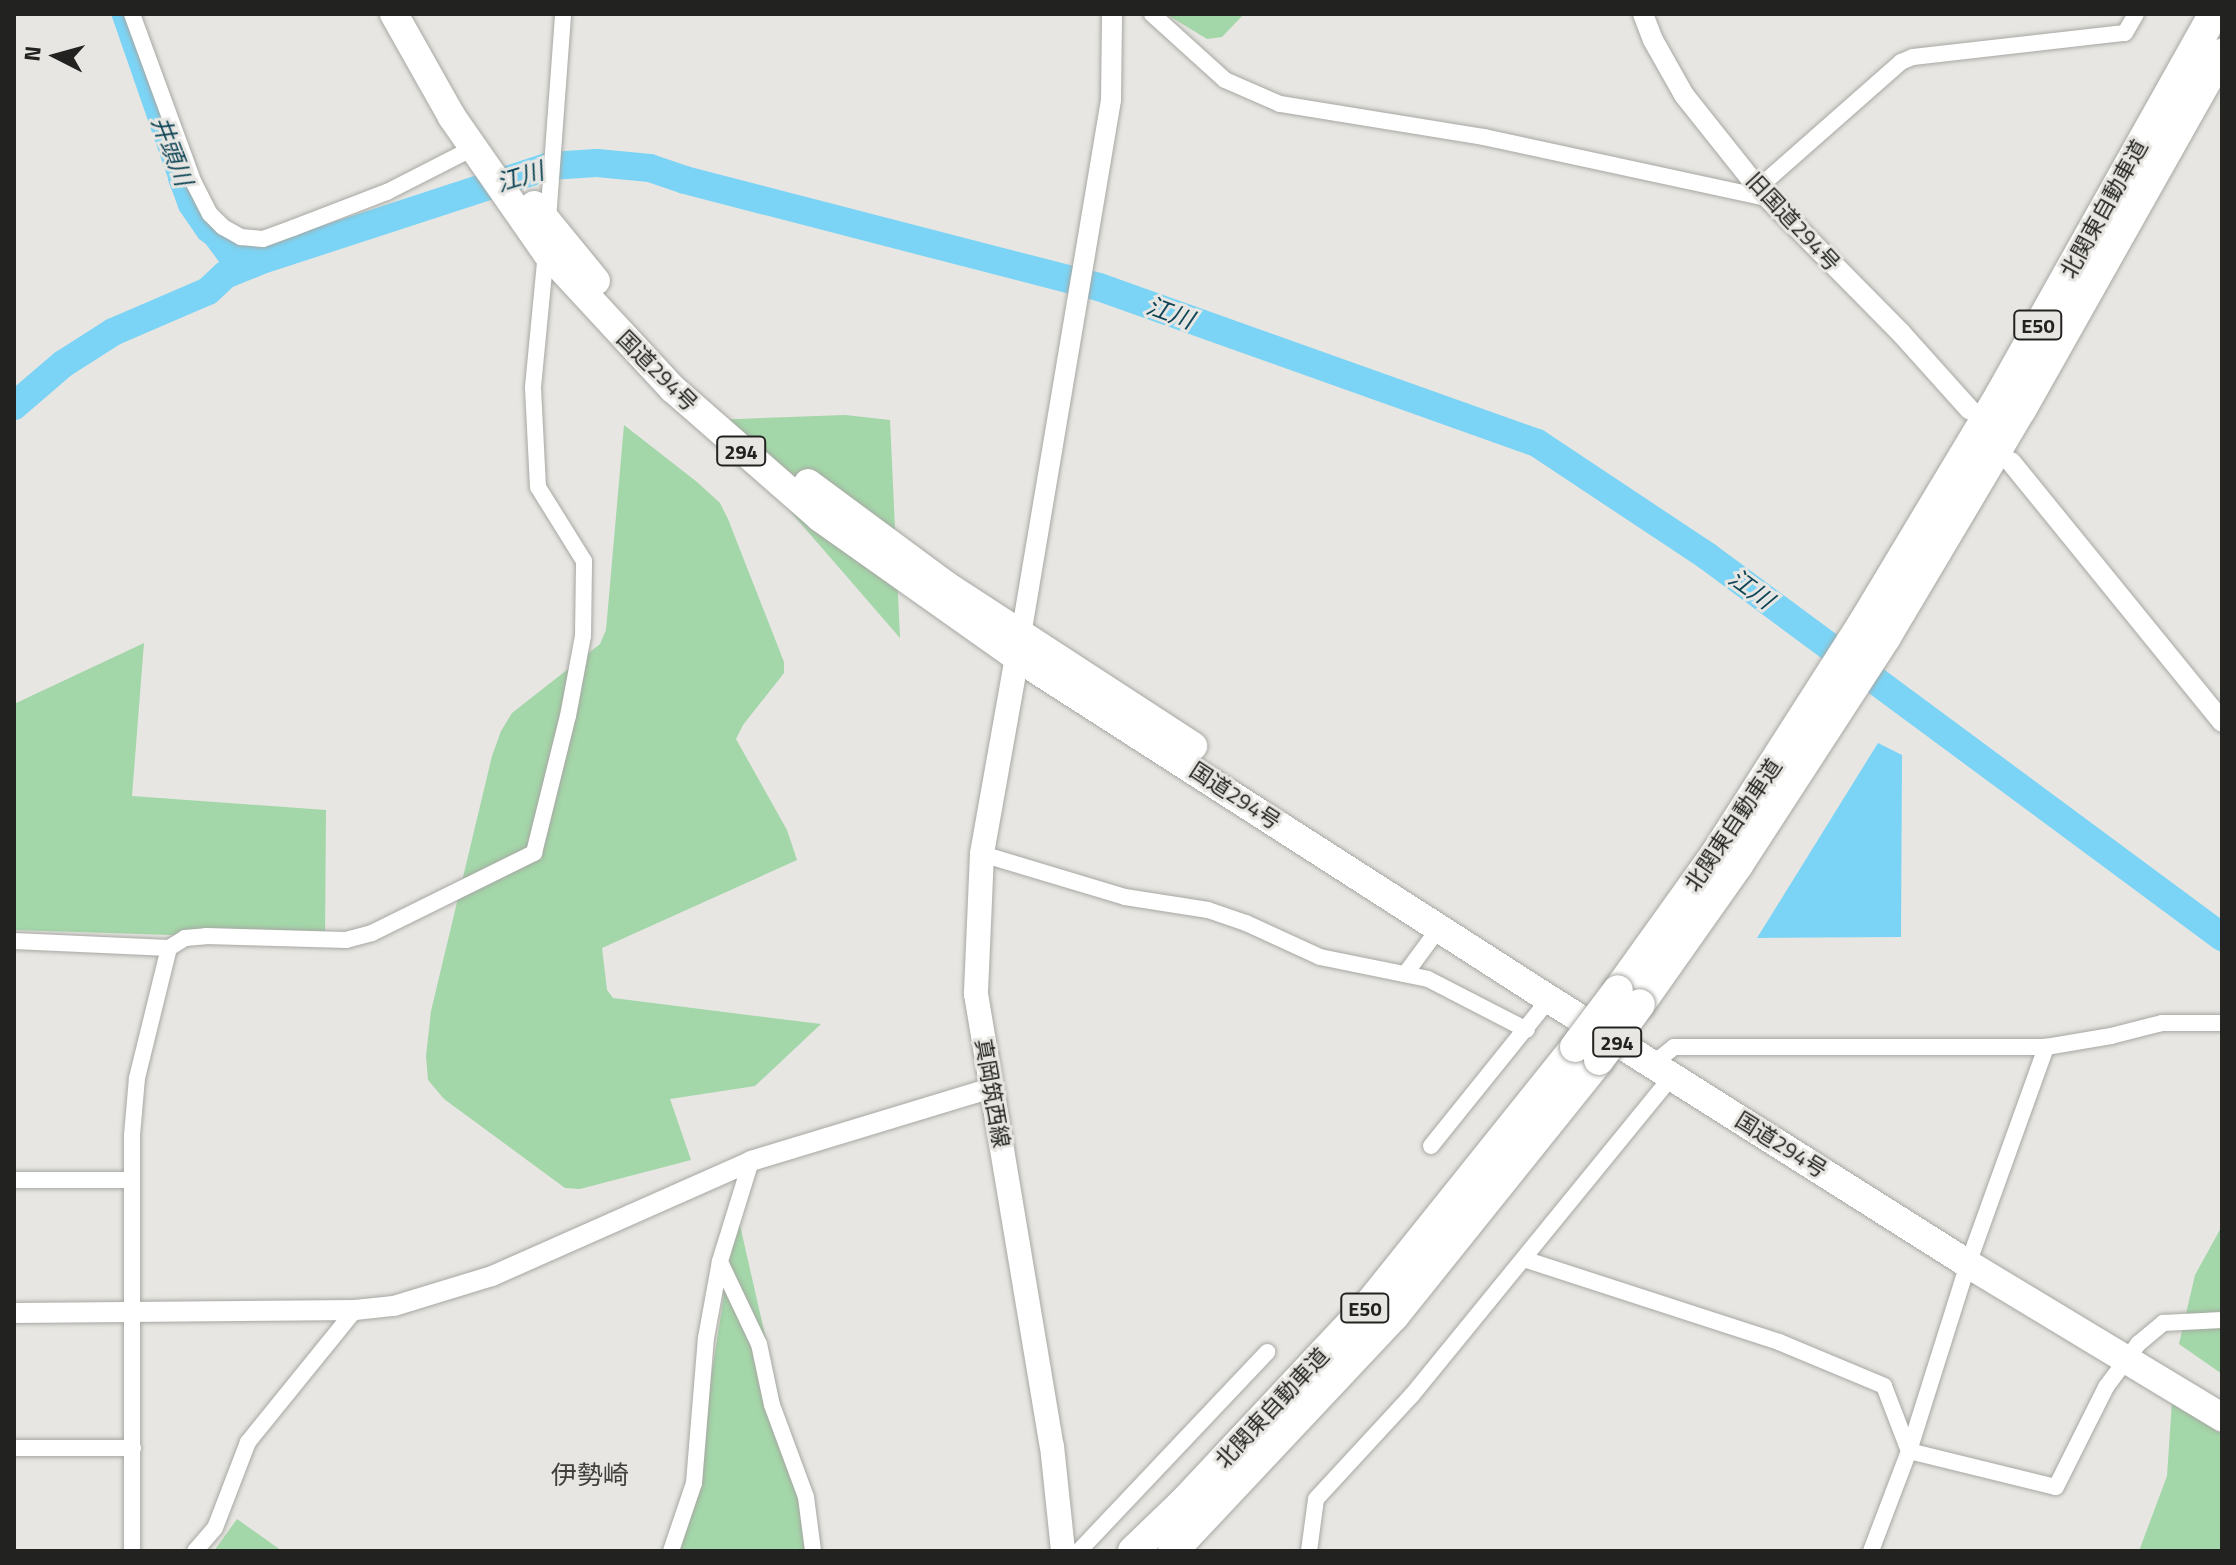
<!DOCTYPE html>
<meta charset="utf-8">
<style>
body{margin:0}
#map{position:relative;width:2236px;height:1565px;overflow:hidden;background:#e7e6e2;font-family:"Titillium Web","Noto Sans JP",sans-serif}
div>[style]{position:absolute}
.green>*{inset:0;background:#a3d6a8}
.water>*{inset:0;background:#7bd4f5}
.river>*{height:28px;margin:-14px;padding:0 14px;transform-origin:14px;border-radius:14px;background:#7bd4f5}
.roads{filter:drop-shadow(0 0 2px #a7a7a3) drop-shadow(0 0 2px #a7a7a3)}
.minor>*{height:16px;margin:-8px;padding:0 8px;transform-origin:8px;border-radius:8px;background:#fff}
.tertiary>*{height:20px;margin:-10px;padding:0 10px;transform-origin:10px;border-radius:10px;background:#fff}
.secondary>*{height:24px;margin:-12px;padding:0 12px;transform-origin:12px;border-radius:12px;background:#fff}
.trunk>*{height:28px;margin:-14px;padding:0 14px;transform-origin:14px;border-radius:14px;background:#fff}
.motorway>*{height:30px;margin:-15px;padding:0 15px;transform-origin:15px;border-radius:15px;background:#fff}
.bridges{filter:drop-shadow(0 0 2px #a7a7a3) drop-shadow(0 0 2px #a7a7a3)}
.motorway-bridge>*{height:30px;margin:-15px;padding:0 15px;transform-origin:15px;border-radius:15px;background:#fff}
span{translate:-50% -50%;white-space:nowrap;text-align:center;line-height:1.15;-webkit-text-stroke:6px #e7e6e2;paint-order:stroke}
.shield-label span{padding:2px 6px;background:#e7e6e2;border:2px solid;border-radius:6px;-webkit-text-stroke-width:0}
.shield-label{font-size:20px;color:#222220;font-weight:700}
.street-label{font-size:22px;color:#222220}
.water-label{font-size:24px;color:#0e4455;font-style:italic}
.quarter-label{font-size:26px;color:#41403d}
.frame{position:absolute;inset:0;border:16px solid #222220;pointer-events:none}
.north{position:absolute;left:16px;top:16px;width:80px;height:80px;-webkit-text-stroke:6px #e7e6e2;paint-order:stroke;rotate:276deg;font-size:22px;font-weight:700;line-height:32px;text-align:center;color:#222220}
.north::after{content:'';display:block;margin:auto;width:28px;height:36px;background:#222220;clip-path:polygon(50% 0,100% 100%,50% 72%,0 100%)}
</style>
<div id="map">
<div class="green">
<div style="clip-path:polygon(1166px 14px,1244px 14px,1222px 37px,1207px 39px)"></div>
<div style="clip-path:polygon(845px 415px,890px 420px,900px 638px,711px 420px)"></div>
<div style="clip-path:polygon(624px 425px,697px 482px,720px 503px,728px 519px,784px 662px,784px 673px,743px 725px,736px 739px,787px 830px,797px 860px,602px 948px,607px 990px,613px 998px,821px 1024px,755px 1086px,670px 1099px,691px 1160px,580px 1189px,565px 1188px,444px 1099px,428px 1080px,426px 1056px,431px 1011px,492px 756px,501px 731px,512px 713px,600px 644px,606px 630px)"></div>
<div style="clip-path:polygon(144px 643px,132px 796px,326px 810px,325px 940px,14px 930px,14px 704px)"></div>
<div style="clip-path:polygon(737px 1212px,814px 1551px,671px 1551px,708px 1397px)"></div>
<div style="clip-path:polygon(2222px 1226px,2222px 1374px,2179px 1344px,2195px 1275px)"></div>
<div style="clip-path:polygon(2172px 1401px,2222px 1434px,2222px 1551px,2139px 1551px,2167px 1476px)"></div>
<div style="clip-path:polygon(237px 1519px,282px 1551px,214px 1551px)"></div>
</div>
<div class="water">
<div style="clip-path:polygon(111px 14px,125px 14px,202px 220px,213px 233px,231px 243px,265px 249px,231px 262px,199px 239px,179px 210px)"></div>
<div style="clip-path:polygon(1878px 743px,1902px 755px,1901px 937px,1757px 938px)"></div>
</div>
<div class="river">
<div style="left:182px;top:178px;width:26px;rotate:67deg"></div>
<div style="left:192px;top:202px;width:64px;rotate:53.3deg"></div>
<div style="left:230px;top:253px;width:17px;rotate:13deg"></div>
<div style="left:14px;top:406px;width:65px;rotate:-40.6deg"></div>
<div style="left:63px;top:364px;width:59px;rotate:-32.6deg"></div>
<div style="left:113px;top:332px;width:103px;rotate:-23.3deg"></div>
<div style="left:208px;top:291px;width:23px;rotate:-43deg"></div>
<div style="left:225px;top:275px;width:37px;rotate:-22deg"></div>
<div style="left:259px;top:261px;width:305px;rotate:-18.1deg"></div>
<div style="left:549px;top:166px;width:48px;rotate:-3.6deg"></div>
<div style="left:597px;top:163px;width:53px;rotate:5.4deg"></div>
<div style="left:650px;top:168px;width:37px;rotate:19deg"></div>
<div style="left:685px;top:180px;width:428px;rotate:14.5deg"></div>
<div style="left:1099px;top:287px;width:465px;rotate:19.6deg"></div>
<div style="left:1537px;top:443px;width:204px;rotate:33.6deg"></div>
<div style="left:1707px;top:556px;width:641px;rotate:36.49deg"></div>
</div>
<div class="roads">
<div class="minor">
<div style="left:132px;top:14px;width:180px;rotate:69.9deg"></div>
<div style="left:194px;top:183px;width:35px;rotate:63deg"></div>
<div style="left:210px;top:214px;width:18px;rotate:45deg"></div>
<div style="left:223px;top:227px;width:21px;rotate:29deg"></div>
<div style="left:241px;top:237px;width:22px;rotate:5deg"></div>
<div style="left:263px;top:239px;width:32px;rotate:-20deg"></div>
<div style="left:293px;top:228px;width:101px;rotate:-21deg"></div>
<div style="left:387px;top:192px;width:97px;rotate:-27.1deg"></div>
<div style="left:1152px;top:14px;width:98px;rotate:42.1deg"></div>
<div style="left:1225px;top:80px;width:60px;rotate:23.6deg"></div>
<div style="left:1280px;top:104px;width:207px;rotate:9.2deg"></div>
<div style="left:1484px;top:137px;width:289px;rotate:12.2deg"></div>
<div style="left:1758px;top:188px;width:191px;rotate:-41.4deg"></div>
<div style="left:1901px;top:62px;width:13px;rotate:-23deg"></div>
<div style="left:1913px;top:57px;width:213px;rotate:-6.5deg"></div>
<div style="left:2125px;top:33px;width:22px;rotate:-60deg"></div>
<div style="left:548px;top:220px;width:207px;rotate:-85.8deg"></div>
<div style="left:982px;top:854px;width:149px;rotate:16.7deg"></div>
<div style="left:1125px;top:897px;width:84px;rotate:8.9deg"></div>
<div style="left:1208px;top:910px;width:40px;rotate:18.9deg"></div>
<div style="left:1246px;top:923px;width:81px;rotate:24.7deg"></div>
<div style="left:1320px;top:957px;width:110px;rotate:11.5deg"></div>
<div style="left:1428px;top:979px;width:111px;rotate:27.3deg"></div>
<div style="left:14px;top:941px;width:155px;rotate:2.6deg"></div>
<div style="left:169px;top:948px;width:19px;rotate:-32deg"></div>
<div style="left:185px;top:938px;width:21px;rotate:-5deg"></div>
<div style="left:206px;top:936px;width:140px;rotate:1.6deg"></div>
<div style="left:346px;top:940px;width:27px;rotate:-15deg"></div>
<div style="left:372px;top:933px;width:181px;rotate:-26.3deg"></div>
<div style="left:534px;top:853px;width:141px;rotate:-76.1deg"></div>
<div style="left:568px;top:716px;width:81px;rotate:-79.4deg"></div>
<div style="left:583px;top:636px;width:75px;rotate:-89.2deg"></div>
<div style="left:584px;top:561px;width:87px;rotate:-121.9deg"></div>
<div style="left:538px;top:487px;width:100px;rotate:-92.9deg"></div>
<div style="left:533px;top:387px;width:137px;rotate:-84.5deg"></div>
<div style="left:1406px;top:973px;width:56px;rotate:-53.7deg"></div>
<div style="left:1653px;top:1064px;width:27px;rotate:-39deg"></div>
<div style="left:1674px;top:1047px;width:372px"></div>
<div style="left:2046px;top:1047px;width:66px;rotate:-9.6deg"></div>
<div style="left:2111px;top:1036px;width:53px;rotate:-14.3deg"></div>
<div style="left:2162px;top:1023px;width:60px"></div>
<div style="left:1431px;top:1146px;width:189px;rotate:-51.2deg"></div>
<div style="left:14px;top:1180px;width:117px"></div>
<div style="left:1524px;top:1259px;width:268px;rotate:18deg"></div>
<div style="left:1779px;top:1342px;width:114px;rotate:22.7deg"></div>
<div style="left:1884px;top:1386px;width:70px;rotate:69deg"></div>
<div style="left:720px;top:1262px;width:91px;rotate:64.6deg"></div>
<div style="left:759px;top:1344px;width:62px;rotate:78deg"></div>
<div style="left:772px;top:1405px;width:98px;rotate:69.7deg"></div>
<div style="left:806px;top:1497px;width:54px;rotate:82.6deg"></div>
<div style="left:14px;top:1448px;width:119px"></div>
<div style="left:1909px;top:1451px;width:151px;rotate:13.8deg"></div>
<div style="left:2056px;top:1487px;width:112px;rotate:-63.4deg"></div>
<div style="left:2106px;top:1387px;width:54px;rotate:-53.3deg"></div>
<div style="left:2138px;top:1344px;width:33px;rotate:-40deg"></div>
<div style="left:2163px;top:1323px;width:59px;rotate:-2.9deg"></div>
<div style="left:132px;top:1551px;width:416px;rotate:-90deg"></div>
<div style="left:132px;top:1135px;width:57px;rotate:-85deg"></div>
<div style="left:137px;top:1078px;width:134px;rotate:-76.2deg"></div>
<div style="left:195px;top:1551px;width:30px;rotate:-49deg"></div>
<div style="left:215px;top:1528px;width:92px;rotate:-69deg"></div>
<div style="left:248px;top:1442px;width:170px;rotate:-51deg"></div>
<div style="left:671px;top:1551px;width:72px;rotate:-71.3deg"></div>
<div style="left:694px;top:1483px;width:145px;rotate:-85.3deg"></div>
<div style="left:706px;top:1338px;width:78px;rotate:-79.7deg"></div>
<div style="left:720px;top:1261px;width:105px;rotate:-72.8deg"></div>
<div style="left:1079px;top:1551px;width:274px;rotate:-46.6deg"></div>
<div style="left:1309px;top:1551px;width:52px;rotate:-82.3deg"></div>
<div style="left:1316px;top:1499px;width:142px;rotate:-47.3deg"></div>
<div style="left:1412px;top:1395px;width:412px;rotate:-50.8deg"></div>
<div style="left:1871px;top:1551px;width:107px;rotate:-69.2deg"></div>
<div style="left:1909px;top:1451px;width:196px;rotate:-72.5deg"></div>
<div style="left:1968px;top:1264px;width:231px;rotate:-70.2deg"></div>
</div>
<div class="tertiary">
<div style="left:1643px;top:14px;width:28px;rotate:69deg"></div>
<div style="left:1653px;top:40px;width:63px;rotate:60.6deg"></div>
<div style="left:1684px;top:95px;width:119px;rotate:51.5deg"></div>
<div style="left:1758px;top:188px;width:204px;rotate:45.4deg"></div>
<div style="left:1901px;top:333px;width:103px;rotate:48.1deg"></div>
<div style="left:2011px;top:462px;width:335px;rotate:50.9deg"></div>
<div style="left:1021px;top:635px;width:543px;rotate:-80.45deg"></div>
<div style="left:1111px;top:100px;width:86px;rotate:-89.3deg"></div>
<div style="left:14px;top:1313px;width:341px;rotate:-0.5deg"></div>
<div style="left:355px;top:1310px;width:39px;rotate:-6deg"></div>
<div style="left:394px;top:1306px;width:102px;rotate:-17deg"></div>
<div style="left:492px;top:1276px;width:283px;rotate:-23.9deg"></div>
<div style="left:751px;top:1161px;width:251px;rotate:-16.9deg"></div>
</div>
<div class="secondary">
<div style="left:1020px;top:640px;width:217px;rotate:100.1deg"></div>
<div style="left:982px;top:854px;width:140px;rotate:92.5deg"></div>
<div style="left:976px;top:994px;width:458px;rotate:80.5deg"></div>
<div style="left:1052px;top:1446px;width:106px;rotate:84deg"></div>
</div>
<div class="trunk">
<div style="left:394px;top:14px;width:118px;rotate:60.6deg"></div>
<div style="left:452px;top:117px;width:165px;rotate:55.2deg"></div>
<div style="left:546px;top:252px;width:187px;rotate:47.2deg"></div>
<div style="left:673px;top:389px;width:194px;rotate:41.2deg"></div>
<div style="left:819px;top:517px;width:244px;rotate:35.3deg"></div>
<div style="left:1018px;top:658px;width:631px;rotate:32.71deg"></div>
<div style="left:1549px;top:999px;width:496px;rotate:32.3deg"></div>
<div style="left:1968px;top:1264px;width:297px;rotate:31.1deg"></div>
<div style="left:534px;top:205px;width:98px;rotate:50.8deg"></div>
<div style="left:808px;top:483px;width:172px;rotate:36.5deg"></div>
<div style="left:946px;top:585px;width:295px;rotate:33.1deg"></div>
</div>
<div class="motorway">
<div style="left:1618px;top:990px;width:168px;rotate:-54.4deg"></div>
<div style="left:1716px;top:853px;width:273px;rotate:-57.4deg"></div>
<div style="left:1863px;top:623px;width:268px;rotate:-59deg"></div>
<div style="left:2001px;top:393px;width:435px;rotate:-60.7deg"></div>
<div style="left:1640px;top:1004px;width:170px;rotate:-54.8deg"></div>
<div style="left:1738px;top:865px;width:272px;rotate:-57deg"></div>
<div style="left:1886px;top:637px;width:264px;rotate:-59.3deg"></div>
<div style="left:2021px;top:410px;width:409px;rotate:-60.6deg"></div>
<div style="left:1133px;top:1551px;width:71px;rotate:-43.9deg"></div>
<div style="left:1184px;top:1502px;width:274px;rotate:-46.9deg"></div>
<div style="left:1371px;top:1302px;width:327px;rotate:-51.3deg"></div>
<div style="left:1173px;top:1551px;width:323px;rotate:-46.8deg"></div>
<div style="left:1394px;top:1316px;width:328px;rotate:-51.3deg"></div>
</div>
</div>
<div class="bridges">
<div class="motorway-bridge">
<div style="left:1575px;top:1047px;width:71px;rotate:-53deg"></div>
<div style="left:1599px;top:1060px;width:69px;rotate:-53.8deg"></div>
</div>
</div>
<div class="shield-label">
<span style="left:2038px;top:325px">E50</span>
<span style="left:741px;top:451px">294</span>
<span style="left:1617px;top:1042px">294</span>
<span style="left:1365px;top:1308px">E50</span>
</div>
<div class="street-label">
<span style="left:2104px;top:209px;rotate:-61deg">北関東自動車道</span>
<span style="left:1793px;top:222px;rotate:47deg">旧国道294号</span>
<span style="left:657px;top:371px;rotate:45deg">国道294号</span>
<span style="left:1235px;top:796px;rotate:33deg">国道294号</span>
<span style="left:1733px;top:825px;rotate:-56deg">北関東自動車道</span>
<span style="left:992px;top:1093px;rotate:80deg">真岡筑西線</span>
<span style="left:1781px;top:1145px;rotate:32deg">国道294号</span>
<span style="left:1272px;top:1408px;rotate:-47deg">北関東自動車道</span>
</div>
<div class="water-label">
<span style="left:172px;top:151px;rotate:69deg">井頭川</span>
<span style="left:520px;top:177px;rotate:-17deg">江川</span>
<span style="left:1170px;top:313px;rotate:20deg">江川</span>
<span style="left:1751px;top:589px;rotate:36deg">江川</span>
</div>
<div class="quarter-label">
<span style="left:590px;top:1475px">伊勢崎</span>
</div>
<div class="frame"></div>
<div class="north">N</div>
</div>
